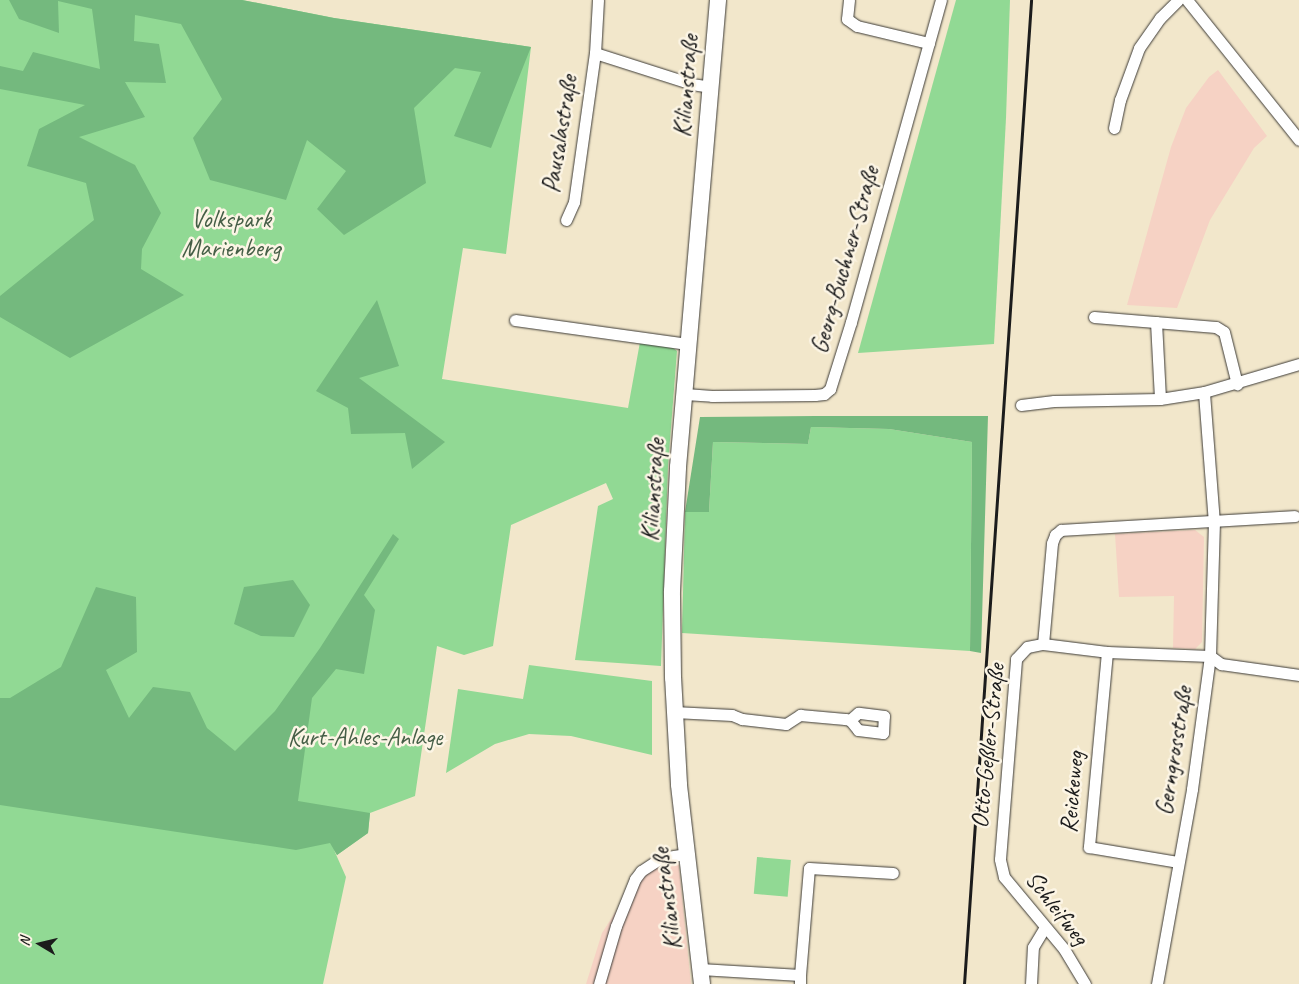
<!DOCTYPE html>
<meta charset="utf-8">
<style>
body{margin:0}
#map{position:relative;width:1299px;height:984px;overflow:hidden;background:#f2e7cb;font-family:Caveat,sans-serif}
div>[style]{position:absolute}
.built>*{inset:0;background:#f6d2c4}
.green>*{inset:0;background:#91d994;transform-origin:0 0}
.forest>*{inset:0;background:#74b97e}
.roads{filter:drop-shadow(0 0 1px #3c3a36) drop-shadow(0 0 1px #3c3a36)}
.minor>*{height:11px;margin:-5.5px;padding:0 5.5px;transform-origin:5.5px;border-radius:5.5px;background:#fff}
.secondary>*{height:16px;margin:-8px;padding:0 8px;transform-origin:8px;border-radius:8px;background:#fff}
.rail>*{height:3px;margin:-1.5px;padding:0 1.5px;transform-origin:1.5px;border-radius:1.5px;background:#1c1c1c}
span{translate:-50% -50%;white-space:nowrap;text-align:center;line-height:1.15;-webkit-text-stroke:5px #fcf5e5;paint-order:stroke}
.street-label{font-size:25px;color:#1c1c1c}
.park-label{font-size:25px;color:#455e46}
.north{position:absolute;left:15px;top:919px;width:50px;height:50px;-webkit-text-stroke:4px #fcf5e5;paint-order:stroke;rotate:279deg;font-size:14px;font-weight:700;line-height:20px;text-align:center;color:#1c1c1c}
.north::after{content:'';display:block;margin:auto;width:18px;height:22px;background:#1c1c1c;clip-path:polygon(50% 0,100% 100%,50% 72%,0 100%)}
</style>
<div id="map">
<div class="built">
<div style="clip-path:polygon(1218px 70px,1267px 136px,1254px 148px,1210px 220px,1177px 308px,1127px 305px,1171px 147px,1186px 108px,1209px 77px)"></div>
<div style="clip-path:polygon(1195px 530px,1204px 537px,1202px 642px,1195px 649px,1173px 648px,1174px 596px,1119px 597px,1115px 534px)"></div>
<div style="clip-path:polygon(678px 858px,691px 984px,586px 984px,602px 933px,644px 868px)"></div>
</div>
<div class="green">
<div style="clip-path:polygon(0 0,242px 0,334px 18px,531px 47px,506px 254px,463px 248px,442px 379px,628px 408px,640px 342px,672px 347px,677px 351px,668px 466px,661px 666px,575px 660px,598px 506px,613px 499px,606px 483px,511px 525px,493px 646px,464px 655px,437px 646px,415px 796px,370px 813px,368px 833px,337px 855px,334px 850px,346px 877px,323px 984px,0 984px)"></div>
<div style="clip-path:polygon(956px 0,1010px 0,1006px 118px,994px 344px,858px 353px)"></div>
<div style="clip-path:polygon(811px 427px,889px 429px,972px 442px,970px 651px,682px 633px,685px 512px,709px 512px,713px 442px,808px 444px)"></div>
<div style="clip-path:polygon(529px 665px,652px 681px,652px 755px,571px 736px,529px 734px,495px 744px,446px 773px,458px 689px,523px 699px)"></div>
<div style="left:757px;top:857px;width:34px;height:37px;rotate:5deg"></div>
</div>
<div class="forest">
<div style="clip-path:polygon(9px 0,242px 0,334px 18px,531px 47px,491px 148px,454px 136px,481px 72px,455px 68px,414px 108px,426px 183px,344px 235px,317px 209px,346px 171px,307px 140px,286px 200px,210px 180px,193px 138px,222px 99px,181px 24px,135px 15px,134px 41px,159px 44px,166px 83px,125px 82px,145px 117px,79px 137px,135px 165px,161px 213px,142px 249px,141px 269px,184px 295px,70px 358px,0 317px,0 296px,94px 220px,86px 183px,27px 166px,39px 129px,85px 105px,0 89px,0 66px,23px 71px,33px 52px,100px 69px,92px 9px,58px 1px,59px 33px,19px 19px)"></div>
<div style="clip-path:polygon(377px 300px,399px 366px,359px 378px,445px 442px,412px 469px,405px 433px,351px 434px,348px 408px,316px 391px)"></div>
<div style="clip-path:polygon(816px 416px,988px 416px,981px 653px,970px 651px,972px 442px,889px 429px,811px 427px,808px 444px,713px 442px,709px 512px,685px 512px,700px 417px)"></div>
<div style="clip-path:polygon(393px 534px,399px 539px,364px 595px,375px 610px,364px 674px,336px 669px,312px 698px,298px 801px,370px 813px,368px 833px,337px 855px,330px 843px,296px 850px,0 805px,0 698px,10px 698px,61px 667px,96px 587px,136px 597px,137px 652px,106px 670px,129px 718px,153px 687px,190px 692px,207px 728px,235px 751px,275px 711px,320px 648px)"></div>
<div style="clip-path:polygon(293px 580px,310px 605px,294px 637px,261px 636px,234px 624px,244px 587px)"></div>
</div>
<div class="roads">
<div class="minor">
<div style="left:598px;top:0;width:53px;rotate:93.2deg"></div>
<div style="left:595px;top:53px;width:102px;rotate:17.7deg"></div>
<div style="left:692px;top:84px;width:19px;rotate:9deg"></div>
<div style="left:849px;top:0;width:19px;rotate:96deg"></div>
<div style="left:847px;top:19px;width:12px;rotate:35deg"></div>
<div style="left:857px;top:26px;width:74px;rotate:13.3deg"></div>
<div style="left:1187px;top:0;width:179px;rotate:51.3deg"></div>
<div style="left:1114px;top:128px;width:29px;rotate:-78deg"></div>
<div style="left:1120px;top:100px;width:55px;rotate:-69.9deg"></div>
<div style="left:1139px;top:48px;width:37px;rotate:-55deg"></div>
<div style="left:1160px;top:18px;width:25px;rotate:-45deg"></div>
<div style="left:566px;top:220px;width:20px;rotate:-66deg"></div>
<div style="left:574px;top:202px;width:150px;rotate:-82deg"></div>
<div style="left:1094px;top:317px;width:122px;rotate:4.7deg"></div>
<div style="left:1216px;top:327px;width:9px;rotate:32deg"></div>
<div style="left:1224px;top:332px;width:54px;rotate:76deg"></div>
<div style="left:515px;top:320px;width:176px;rotate:7.9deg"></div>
<div style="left:1156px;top:322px;width:77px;rotate:87deg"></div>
<div style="left:685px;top:394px;width:27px;rotate:4deg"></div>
<div style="left:712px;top:396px;width:103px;rotate:-0.6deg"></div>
<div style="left:815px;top:395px;width:9px;rotate:-6deg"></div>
<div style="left:824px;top:394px;width:8px;rotate:-40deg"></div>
<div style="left:830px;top:389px;width:70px;rotate:-72.6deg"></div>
<div style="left:851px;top:322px;width:334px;rotate:-74.4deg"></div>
<div style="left:1021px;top:405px;width:33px;rotate:-7deg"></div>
<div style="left:1054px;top:401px;width:106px;rotate:-1.1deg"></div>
<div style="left:1160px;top:399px;width:45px;rotate:-9deg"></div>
<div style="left:1204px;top:392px;width:99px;rotate:-16.4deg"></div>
<div style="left:1043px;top:644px;width:101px;rotate:-84.9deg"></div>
<div style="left:1052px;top:543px;width:9px;rotate:-69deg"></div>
<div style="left:1055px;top:535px;width:8px;rotate:-40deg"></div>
<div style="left:1061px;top:530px;width:234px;rotate:-3.4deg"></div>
<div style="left:1107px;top:652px;width:196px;rotate:95.3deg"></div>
<div style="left:1089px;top:847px;width:90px;rotate:9.6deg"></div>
<div style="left:674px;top:712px;width:58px;rotate:3deg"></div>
<div style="left:732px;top:715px;width:11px;rotate:22deg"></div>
<div style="left:742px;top:719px;width:44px;rotate:6.5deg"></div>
<div style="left:786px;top:724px;width:17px;rotate:-33deg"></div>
<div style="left:800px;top:715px;width:45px;rotate:5.1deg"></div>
<div style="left:845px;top:719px;width:5px;rotate:11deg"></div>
<div style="left:850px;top:720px;width:13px;rotate:51deg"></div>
<div style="left:858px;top:730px;width:25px;rotate:7deg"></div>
<div style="left:883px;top:733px;width:17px;rotate:-87deg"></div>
<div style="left:884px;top:716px;width:26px;rotate:-173deg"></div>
<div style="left:858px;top:713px;width:11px;rotate:139deg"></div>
<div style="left:700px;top:969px;width:100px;rotate:3.4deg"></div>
<div style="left:800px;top:975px;width:9px;rotate:90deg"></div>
<div style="left:800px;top:975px;width:107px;rotate:-85.2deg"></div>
<div style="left:809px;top:868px;width:84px;rotate:3.4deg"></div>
<div style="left:599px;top:984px;width:60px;rotate:-73.7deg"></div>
<div style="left:616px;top:926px;width:51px;rotate:-68deg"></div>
<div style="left:635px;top:879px;width:10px;rotate:-53deg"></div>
<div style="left:641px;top:871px;width:24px;rotate:-33deg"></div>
<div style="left:661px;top:858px;width:26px;rotate:-9deg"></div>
<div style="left:1031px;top:984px;width:37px;rotate:-87deg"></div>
<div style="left:1033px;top:947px;width:23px;rotate:-59deg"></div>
<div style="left:1085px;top:984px;width:41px;rotate:-121deg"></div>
<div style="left:1064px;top:949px;width:94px;rotate:-129.8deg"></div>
<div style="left:1004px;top:877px;width:18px;rotate:-103deg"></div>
<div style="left:1000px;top:859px;width:201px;rotate:-85.4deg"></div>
<div style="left:1016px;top:659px;width:16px;rotate:-47deg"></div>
<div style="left:1027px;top:647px;width:16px;rotate:-11deg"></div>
<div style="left:1043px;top:644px;width:64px;rotate:7.1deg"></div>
<div style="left:1107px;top:652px;width:103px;rotate:2.2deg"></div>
<div style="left:1210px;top:656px;width:14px;rotate:36deg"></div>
<div style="left:1221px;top:664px;width:79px;rotate:8deg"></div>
<div style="left:1157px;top:984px;width:198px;rotate:-79.8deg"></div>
<div style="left:1192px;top:789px;width:134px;rotate:-82.3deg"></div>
<div style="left:1210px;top:656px;width:133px;rotate:-88.3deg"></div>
<div style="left:1214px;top:523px;width:131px;rotate:-94.4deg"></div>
</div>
<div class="secondary">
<div style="left:702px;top:984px;width:201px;rotate:-96.6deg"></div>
<div style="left:679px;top:784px;width:106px;rotate:-93.2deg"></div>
<div style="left:673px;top:678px;width:87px;rotate:-90.7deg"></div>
<div style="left:672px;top:591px;width:124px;rotate:-87.2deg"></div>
<div style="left:678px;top:467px;width:469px;rotate:-85.1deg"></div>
</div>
</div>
<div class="rail">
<div style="left:964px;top:984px;width:986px;rotate:-86.1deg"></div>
</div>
<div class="street-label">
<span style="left:686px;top:86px;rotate:-85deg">Kilianstraße</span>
<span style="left:560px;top:134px;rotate:-81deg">Pausalastraße</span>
<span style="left:845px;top:260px;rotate:-74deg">Georg-Buchner-Straße</span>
<span style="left:653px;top:490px;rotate:-86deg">Kilianstraße</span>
<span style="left:988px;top:746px;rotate:-84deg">Otto-Geßler-Straße</span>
<span style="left:1174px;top:751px;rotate:-81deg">Gerngrosstraße</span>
<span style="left:1072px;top:792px;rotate:-85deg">Reickeweg</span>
<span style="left:667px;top:899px;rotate:-97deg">Kilianstraße</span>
<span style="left:1057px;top:908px;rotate:52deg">Schleifweg</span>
</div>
<div class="park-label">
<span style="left:231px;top:234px">Volkspark<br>Marienberg</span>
<span style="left:365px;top:737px">Kurt-Ahles-Anlage</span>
</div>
<div class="north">N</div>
</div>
